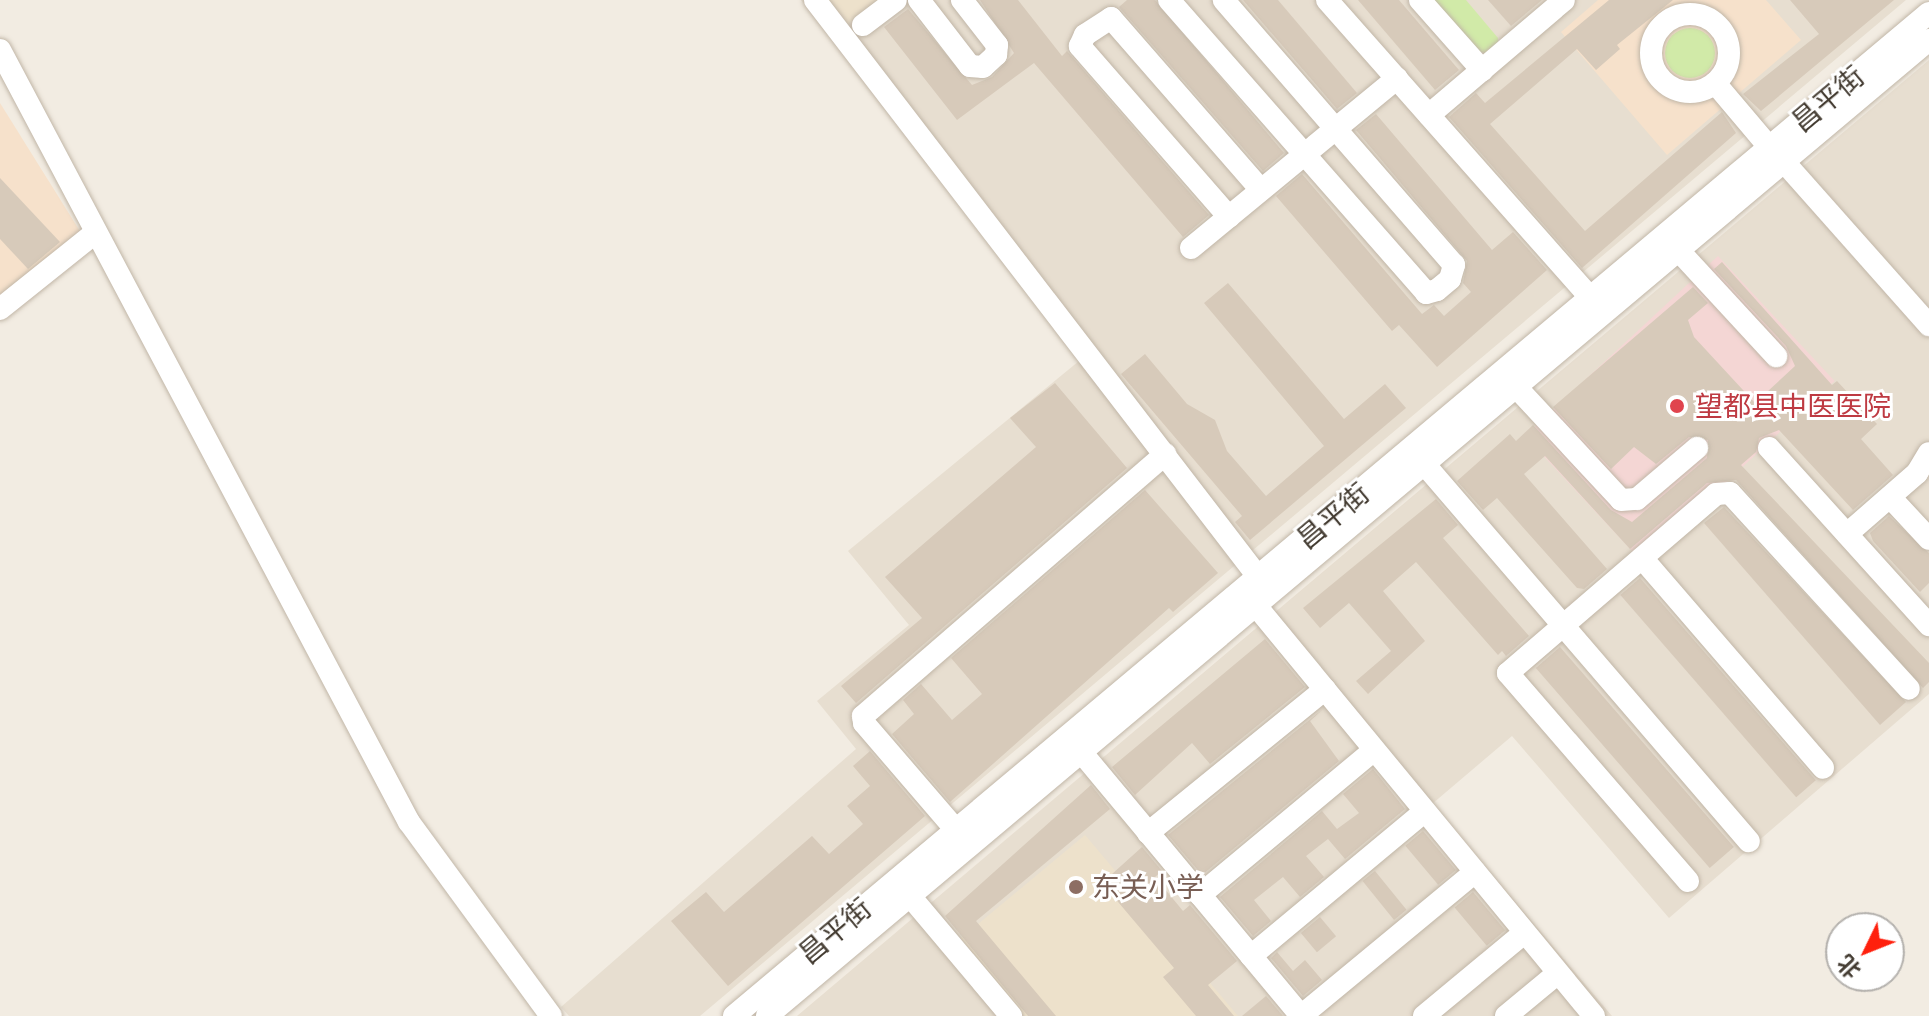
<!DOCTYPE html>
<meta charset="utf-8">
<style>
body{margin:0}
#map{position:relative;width:1929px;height:1016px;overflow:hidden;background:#f2ece2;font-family:"Titillium Web","Noto Sans SC",sans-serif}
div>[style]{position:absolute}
.residential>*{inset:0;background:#e7ded0}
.commercial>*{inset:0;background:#f6e1cb}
.education>*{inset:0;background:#ede1cb}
.medical>*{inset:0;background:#f4d6d4;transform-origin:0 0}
.green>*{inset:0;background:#d1eaa8}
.round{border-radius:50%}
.building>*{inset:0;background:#d7caba;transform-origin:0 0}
.roads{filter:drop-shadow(0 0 2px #c1b6a7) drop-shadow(0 0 2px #c1b6a7)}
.minor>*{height:22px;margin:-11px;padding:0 11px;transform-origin:11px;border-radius:11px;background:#fff}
.minor>.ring{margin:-11px;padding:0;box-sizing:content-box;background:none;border:22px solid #fff;border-radius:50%}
.dots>*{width:22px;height:22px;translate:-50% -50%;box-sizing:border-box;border:4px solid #fff;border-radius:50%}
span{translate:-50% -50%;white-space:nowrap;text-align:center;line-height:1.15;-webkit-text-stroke:6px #fff;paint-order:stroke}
.street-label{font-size:28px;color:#443c32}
.health-label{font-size:28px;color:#be3a42}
.left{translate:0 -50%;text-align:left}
.education-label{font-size:28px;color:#785e54}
.north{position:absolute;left:1825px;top:912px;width:80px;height:80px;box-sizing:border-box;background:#fff;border:2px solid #b4b1ad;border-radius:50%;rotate:227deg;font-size:22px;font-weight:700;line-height:32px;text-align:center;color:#443c32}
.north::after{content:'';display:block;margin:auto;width:28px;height:36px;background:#ff200d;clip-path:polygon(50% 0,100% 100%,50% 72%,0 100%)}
</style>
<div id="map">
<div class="residential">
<div style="clip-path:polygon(801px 0,1906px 0,700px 1016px,569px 1016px,561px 1007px,856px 749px,817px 701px,909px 625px,848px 551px,1079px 361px)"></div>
<div style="clip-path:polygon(1929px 60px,1929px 694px,1669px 918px,1512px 736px,1432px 804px,1612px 1016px,797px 1016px)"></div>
</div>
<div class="commercial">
<div style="clip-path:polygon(1598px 0,1766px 0,1801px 40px,1667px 155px,1561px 32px)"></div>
<div style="clip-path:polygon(0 103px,83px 236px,0 302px)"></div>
</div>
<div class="education">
<div style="clip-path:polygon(827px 0,881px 0,846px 25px)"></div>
<div style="clip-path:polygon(1085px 835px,1238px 1016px,1024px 1016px,959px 940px)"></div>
</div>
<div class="medical">
<div style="left:1718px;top:256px;width:171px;height:264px;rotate:47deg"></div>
</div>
<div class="green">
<div style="clip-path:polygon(1432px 0,1466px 0,1498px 38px,1498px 45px,1488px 54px,1475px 50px)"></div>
<div class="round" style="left:1665px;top:28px;width:50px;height:50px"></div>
</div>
<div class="building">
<div style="clip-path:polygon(980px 0,1018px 0,1062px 56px,1067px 51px,1209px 215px,1183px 237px,1034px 63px,957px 120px,884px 27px,908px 9px,972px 85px,992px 77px,1014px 53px)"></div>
<div style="clip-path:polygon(1127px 0,1155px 0,1284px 153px,1263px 171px,1119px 7px)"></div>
<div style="clip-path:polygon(1243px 0,1278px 0,1357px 93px,1337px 109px)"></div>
<div style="clip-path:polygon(1358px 0,1399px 0,1459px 70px,1435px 90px)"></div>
<div style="clip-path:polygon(1488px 0,1542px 0,1511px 26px)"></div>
<div style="clip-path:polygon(1609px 0,1673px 0,1617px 45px,1620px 49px,1596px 70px,1577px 49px,1490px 124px,1585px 231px,1722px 112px,1736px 133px,1582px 268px,1449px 117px,1476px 93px,1485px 103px)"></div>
<div style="clip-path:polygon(1790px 0,1894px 0,1761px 111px,1743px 94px,1819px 34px)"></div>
<div style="clip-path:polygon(1376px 114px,1492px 250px,1513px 232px,1547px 270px,1437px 367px,1399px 325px,1392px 331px,1276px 196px,1302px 174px,1422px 314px,1434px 305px,1444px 316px,1471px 292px,1463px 283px,1467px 261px,1356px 130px)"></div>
<div style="clip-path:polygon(0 178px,60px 242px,28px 269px,0 239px)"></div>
<div style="clip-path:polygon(1722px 262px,1832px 385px,1837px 381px,1877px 424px,1861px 439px,1893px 475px,1853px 510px,1779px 430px,1759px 438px,1756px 452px,1741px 465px,1929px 663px,1929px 682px,1923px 688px,1736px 480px,1707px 483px,1630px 549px,1545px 456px,1524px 474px,1607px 569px,1584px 589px,1577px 588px,1497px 498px,1483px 510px,1457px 481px,1510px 434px,1516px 441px,1533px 425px,1611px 510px,1632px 522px,1707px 458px,1708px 440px,1689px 437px,1656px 464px,1634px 447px,1611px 469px,1553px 407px,1693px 287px,1708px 303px,1688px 320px,1694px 337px,1755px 403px,1795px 366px,1786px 346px,1714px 269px)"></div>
<div style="clip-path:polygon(1228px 283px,1344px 419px,1385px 384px,1406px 408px,1250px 540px,1235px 522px,1242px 516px,1121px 374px,1145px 354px,1187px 404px,1215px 420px,1227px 451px,1266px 496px,1324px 446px,1204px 303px)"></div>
<div style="clip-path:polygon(1055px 383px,1127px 468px,856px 703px,841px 686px,922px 618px,885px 577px,1036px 447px,1010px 418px)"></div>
<div style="clip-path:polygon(1145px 490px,1218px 573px,1173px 612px,1169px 608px,950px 802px,892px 734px,914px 714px,903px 700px,921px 684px,952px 720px,982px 694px,951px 658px)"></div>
<div style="clip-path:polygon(1436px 499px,1458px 525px,1443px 538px,1529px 636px,1506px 656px,1502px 651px,1498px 655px,1416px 562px,1383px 591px,1425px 641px,1368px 694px,1356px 681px,1391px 651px,1349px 603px,1320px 628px,1303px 608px)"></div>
<div style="clip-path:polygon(1724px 507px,1906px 702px,1880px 725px,1704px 523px)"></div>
<div style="clip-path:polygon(1889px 516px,1929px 553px,1929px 583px,1920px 592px,1873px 541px,1870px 533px)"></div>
<div style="left:1640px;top:578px;width:268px;height:26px;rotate:49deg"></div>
<div style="clip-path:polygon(1265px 639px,1305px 687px,1210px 764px,1192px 743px,1135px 795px,1112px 767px)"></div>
<div style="left:1560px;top:647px;width:265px;height:32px;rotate:49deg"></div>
<div style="clip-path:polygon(1323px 709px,1310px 721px,1339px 761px,1202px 875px,1168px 835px)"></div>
<div style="clip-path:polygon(870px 751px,925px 816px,728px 986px,671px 921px,706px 892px,724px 912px,812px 836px,829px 854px,863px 824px,847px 806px,870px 786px,853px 766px)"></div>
<div style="clip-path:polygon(1373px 769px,1405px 809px,1345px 859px,1328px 839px,1306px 856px,1324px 877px,1300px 897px,1283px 877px,1254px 900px,1271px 921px,1253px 936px,1220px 897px,1322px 811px,1337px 829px,1359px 813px,1343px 794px)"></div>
<div style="clip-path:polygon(1091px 785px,1110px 809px,976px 921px,1056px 1016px,1028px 1016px,945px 916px)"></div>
<div style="left:1423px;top:831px;width:51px;height:23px;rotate:50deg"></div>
<div style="clip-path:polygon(1142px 847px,1162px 871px,1155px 877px,1183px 911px,1190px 905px,1237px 961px,1208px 985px,1234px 1016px,1196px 1016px,1163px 977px,1174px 968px,1102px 883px)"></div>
<div style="left:1375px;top:871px;width:50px;height:16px;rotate:51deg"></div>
<div style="left:1473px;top:892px;width:50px;height:24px;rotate:50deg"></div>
<div style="left:1320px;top:917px;width:25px;height:25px;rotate:50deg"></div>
<div style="clip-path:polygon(1277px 952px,1293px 971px,1305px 960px,1322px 980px,1303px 996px,1271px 958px)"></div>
<div style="clip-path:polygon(1266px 996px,1283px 1016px,1242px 1016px)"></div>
</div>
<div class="roads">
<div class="minor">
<div style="left:815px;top:0;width:729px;rotate:52.47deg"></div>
<div style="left:919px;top:0;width:83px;rotate:52.3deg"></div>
<div style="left:970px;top:66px;width:13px;rotate:4deg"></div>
<div style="left:983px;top:67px;width:18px;rotate:-43deg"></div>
<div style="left:996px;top:55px;width:10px;rotate:-84deg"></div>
<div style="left:997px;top:45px;width:57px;rotate:-127.9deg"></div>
<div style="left:1169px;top:0;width:390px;rotate:48.7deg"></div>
<div style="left:1426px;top:293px;width:11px;rotate:-15deg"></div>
<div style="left:1437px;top:290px;width:17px;rotate:-40deg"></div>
<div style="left:1450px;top:279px;width:15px;rotate:-74deg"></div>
<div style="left:1454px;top:265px;width:351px;rotate:-131deg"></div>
<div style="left:1327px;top:0;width:400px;rotate:48.5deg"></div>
<div style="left:1420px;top:0;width:94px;rotate:48.5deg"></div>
<div class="ring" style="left:1651px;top:14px;width:56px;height:56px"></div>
<div style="left:863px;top:25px;width:41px;rotate:-37.1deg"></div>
<div style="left:0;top:50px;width:874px;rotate:62.09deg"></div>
<div style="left:409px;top:822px;width:240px;rotate:53.8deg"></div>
<div style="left:1715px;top:83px;width:85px;rotate:49.8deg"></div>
<div style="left:1429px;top:115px;width:177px;rotate:-40.4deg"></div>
<div style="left:1785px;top:163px;width:217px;rotate:48.4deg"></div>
<div style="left:1229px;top:217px;width:227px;rotate:-131.1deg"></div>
<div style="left:1080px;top:46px;width:12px;rotate:-66deg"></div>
<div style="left:1085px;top:35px;width:31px;rotate:-33deg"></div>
<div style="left:1111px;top:18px;width:228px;rotate:48.9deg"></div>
<div style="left:1191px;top:248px;width:267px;rotate:-39.5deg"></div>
<div style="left:1680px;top:252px;width:142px;rotate:47.3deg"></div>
<div style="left:0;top:309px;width:123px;rotate:-38.7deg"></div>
<div style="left:1518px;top:389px;width:151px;rotate:47.1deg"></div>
<div style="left:1621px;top:500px;width:16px;rotate:-4deg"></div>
<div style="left:1637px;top:499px;width:79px;rotate:-40.4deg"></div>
<div style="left:1769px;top:448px;width:239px;rotate:47.9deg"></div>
<div style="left:1426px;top:466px;width:495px;rotate:49.3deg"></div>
<div style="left:1890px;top:497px;width:57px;rotate:47.1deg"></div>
<div style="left:1847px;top:534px;width:93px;rotate:-41.1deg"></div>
<div style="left:1917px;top:473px;width:23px;rotate:-59deg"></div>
<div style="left:1642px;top:558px;width:277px;rotate:49.2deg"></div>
<div style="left:1257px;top:607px;width:530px;rotate:50.51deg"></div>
<div style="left:1082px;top:753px;width:342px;rotate:50.2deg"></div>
<div style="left:956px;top:830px;width:141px;rotate:-130.7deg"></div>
<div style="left:864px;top:723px;width:7px;rotate:-98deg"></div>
<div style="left:863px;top:716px;width:400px;rotate:-40.9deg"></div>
<div style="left:1148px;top:833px;width:228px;rotate:-39.1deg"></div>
<div style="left:1688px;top:881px;width:275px;rotate:-130.9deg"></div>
<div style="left:1508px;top:673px;width:274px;rotate:-40.7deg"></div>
<div style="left:1716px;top:494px;width:14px;rotate:-4deg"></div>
<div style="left:1730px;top:493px;width:265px;rotate:47.6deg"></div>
<div style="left:1200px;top:895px;width:226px;rotate:-39.8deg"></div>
<div style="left:910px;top:896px;width:157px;rotate:49.9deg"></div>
<div style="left:1251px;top:956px;width:226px;rotate:-39.8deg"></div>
<div style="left:734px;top:1016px;width:1560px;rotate:-40.01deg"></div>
<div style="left:767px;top:1016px;width:1518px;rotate:-40.03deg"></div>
<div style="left:1301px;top:1016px;width:226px;rotate:-39.6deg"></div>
<div style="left:1424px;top:1016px;width:130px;rotate:-39.7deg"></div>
<div style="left:1506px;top:1016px;width:67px;rotate:-39.6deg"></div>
</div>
</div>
<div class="dots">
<div style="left:1677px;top:406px;background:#e0444e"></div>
<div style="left:1076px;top:887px;background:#8d6e63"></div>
</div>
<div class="street-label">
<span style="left:1828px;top:99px;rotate:-40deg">昌平街</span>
<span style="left:1333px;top:516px;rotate:-40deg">昌平街</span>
<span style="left:835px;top:931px;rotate:-40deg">昌平街</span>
</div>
<div class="health-label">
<span class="left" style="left:1695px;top:406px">望都县中医医院</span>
</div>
<div class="education-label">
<span class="left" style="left:1092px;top:887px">东关小学</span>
</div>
<div class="north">北</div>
</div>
